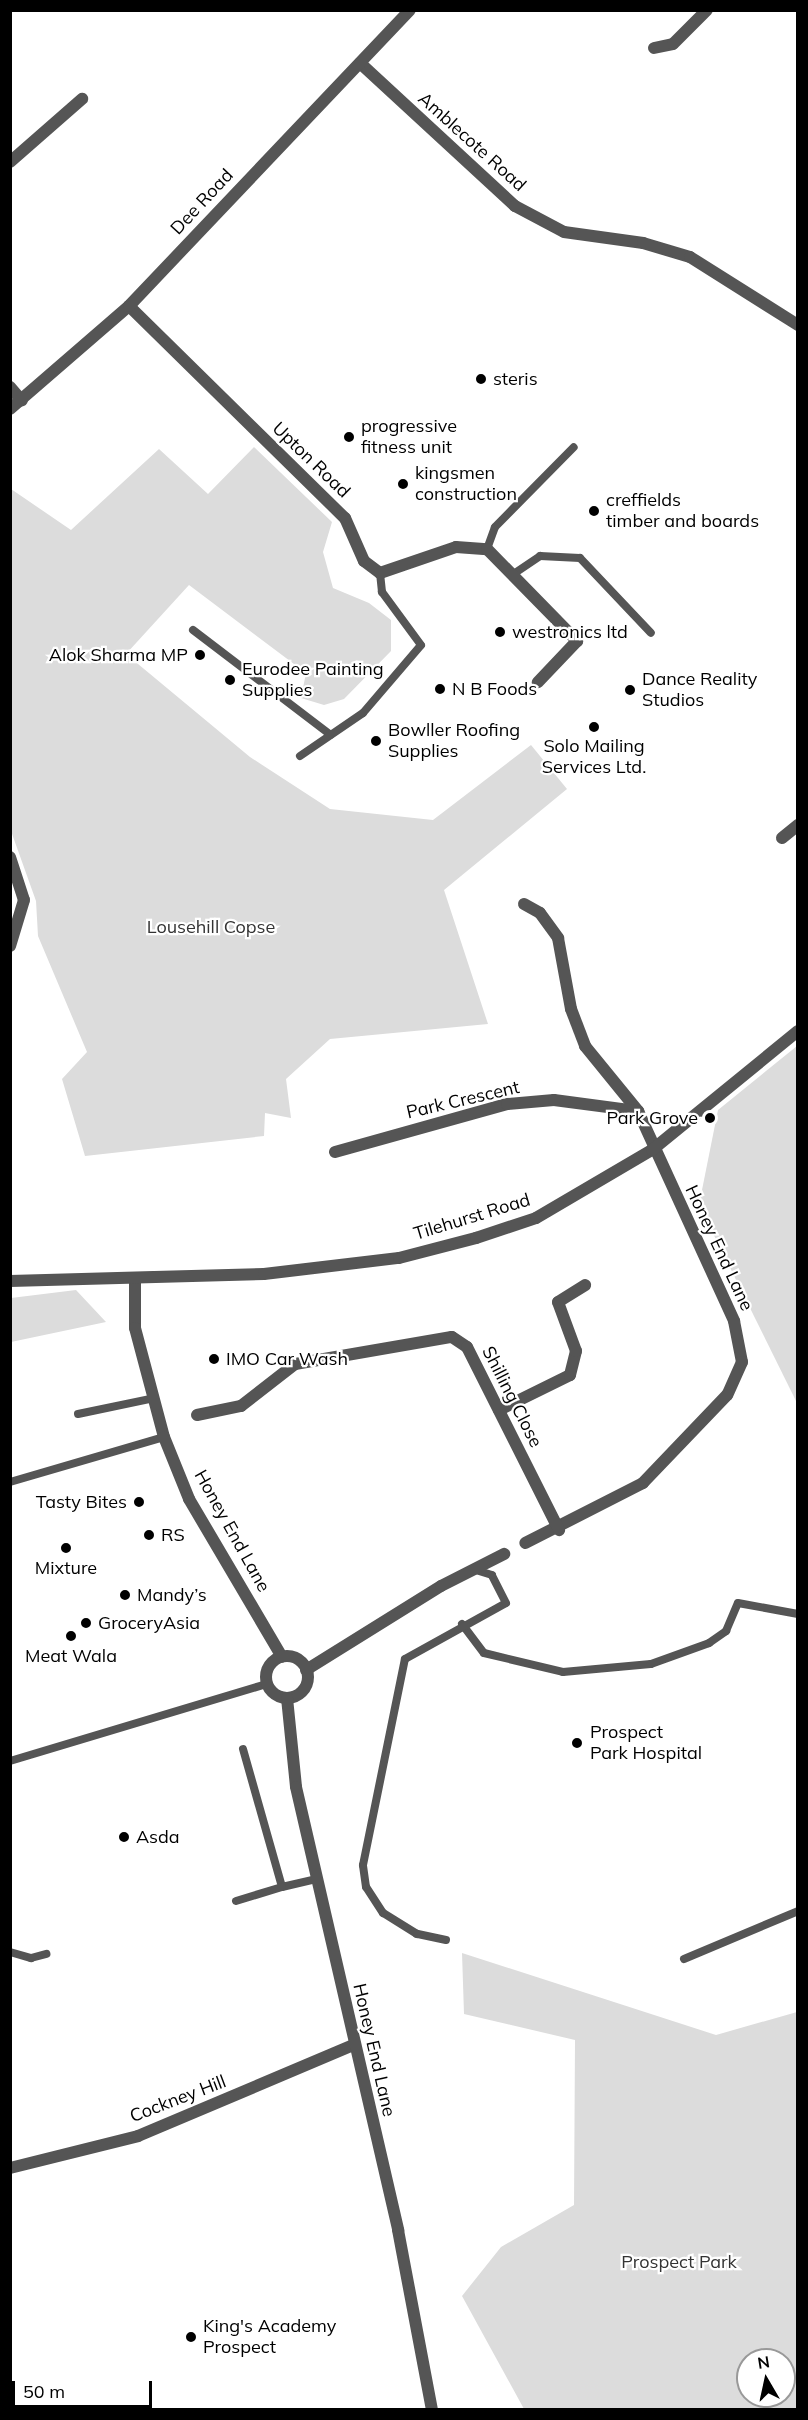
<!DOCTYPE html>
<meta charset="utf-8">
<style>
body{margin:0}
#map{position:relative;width:808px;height:2420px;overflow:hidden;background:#fff;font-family:Mulish,sans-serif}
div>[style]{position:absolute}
.green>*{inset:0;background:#dcdcdc}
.service>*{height:8px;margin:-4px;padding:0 4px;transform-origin:4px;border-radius:4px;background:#555}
.minor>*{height:12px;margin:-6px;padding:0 6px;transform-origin:6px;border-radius:6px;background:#555}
.tertiary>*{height:12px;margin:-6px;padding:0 6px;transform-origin:6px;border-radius:6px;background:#555}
.tertiary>.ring{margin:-6px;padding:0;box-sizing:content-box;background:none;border:12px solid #555;border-radius:50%}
.dots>*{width:16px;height:16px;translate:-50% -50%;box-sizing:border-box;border:3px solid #fff;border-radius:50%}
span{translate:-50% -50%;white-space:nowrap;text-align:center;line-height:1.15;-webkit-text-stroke:4.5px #fff;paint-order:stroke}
.street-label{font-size:18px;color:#000}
.poi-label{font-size:18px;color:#000}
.left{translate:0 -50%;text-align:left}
.right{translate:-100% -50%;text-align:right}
.park-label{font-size:18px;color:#333}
.frame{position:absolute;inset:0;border:12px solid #000;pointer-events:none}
.north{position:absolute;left:736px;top:2348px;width:60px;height:60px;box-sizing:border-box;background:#fff;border:2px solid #999;border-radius:50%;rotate:351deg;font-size:16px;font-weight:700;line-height:24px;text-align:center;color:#000}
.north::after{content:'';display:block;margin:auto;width:21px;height:27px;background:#000;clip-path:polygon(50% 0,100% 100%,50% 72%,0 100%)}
.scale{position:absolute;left:12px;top:2381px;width:140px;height:27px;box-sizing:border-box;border:3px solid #000;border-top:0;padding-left:8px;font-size:18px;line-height:21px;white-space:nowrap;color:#000;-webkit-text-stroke:4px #fff;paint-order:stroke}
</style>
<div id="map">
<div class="green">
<div style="clip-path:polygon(254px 447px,332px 522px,323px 552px,333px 588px,369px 603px,391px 620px,391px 651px,344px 699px,324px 705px,301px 698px,306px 673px,189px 585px,126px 654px,250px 757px,330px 809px,433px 820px,531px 745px,567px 789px,444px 890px,488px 1024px,330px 1039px,286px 1079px,291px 1118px,265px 1113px,264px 1136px,85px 1156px,62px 1079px,87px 1052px,38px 936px,36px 901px,11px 831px,11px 489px,71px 530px,159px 449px,208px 494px)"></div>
<div style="clip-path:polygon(797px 1046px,797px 1403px,699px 1205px,718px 1110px)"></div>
<div style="clip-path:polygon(76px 1290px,106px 1322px,11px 1342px,11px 1298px)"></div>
<div style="clip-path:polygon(evenodd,462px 1953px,716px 2035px,797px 2012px,797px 2409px,524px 2409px,462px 2296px,501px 2247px,574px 2205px,575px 2040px,464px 2014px,462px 1953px,748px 2360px,784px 2360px,784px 2396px,748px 2396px,748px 2360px)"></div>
</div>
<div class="service">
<div style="left:487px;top:549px;width:23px;rotate:-70deg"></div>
<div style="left:495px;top:527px;width:112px;rotate:-45.4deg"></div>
<div style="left:512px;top:575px;width:34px;rotate:-34deg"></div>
<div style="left:540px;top:556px;width:40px;rotate:2.9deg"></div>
<div style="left:580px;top:558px;width:103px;rotate:46.6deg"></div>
<div style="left:193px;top:630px;width:173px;rotate:37.3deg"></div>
<div style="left:300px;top:756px;width:76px;rotate:-34.3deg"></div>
<div style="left:363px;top:713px;width:89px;rotate:-49.5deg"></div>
<div style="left:421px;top:645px;width:66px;rotate:-126.3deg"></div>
<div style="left:382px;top:592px;width:19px;rotate:-96deg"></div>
<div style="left:78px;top:1414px;width:74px;rotate:-11.8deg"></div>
<div style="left:10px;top:1482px;width:160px;rotate:-16.3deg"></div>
<div style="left:462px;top:1624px;width:36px;rotate:53deg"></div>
<div style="left:484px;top:1653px;width:81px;rotate:13.5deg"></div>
<div style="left:563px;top:1672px;width:88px;rotate:-5.2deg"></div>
<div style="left:651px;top:1664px;width:62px;rotate:-19.9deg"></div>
<div style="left:709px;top:1643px;width:21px;rotate:-35deg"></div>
<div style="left:726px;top:1631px;width:30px;rotate:-67deg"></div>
<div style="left:738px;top:1603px;width:61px;rotate:10.4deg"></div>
<div style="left:243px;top:1749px;width:143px;rotate:74.2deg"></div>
<div style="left:282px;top:1887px;width:37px;rotate:-13deg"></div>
<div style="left:10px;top:1761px;width:267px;rotate:-16.7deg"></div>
<div style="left:236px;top:1901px;width:48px;rotate:-16.9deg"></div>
<div style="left:446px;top:1940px;width:30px;rotate:-168deg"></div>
<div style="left:417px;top:1934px;width:40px;rotate:-148deg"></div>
<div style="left:383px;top:1913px;width:31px;rotate:-123deg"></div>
<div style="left:366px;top:1887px;width:22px;rotate:-98deg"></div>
<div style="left:363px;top:1865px;width:210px;rotate:-78.5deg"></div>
<div style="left:405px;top:1659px;width:115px;rotate:-29deg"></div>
<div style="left:506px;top:1603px;width:31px;rotate:-117deg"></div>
<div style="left:492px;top:1575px;width:17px;rotate:-163deg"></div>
<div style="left:10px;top:1952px;width:22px;rotate:16deg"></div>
<div style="left:31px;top:1958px;width:16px;rotate:-15deg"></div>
<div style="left:684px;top:1959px;width:124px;rotate:-22.8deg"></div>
</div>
<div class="minor">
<div style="left:654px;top:48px;width:19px;rotate:-12deg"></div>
<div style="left:673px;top:44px;width:48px;rotate:-45deg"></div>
<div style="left:360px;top:63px;width:211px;rotate:42.7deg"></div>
<div style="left:515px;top:206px;width:55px;rotate:28deg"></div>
<div style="left:564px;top:232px;width:80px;rotate:7.9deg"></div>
<div style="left:643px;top:243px;width:49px;rotate:16.6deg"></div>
<div style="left:690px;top:257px;width:128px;rotate:32.2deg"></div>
<div style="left:10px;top:162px;width:96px;rotate:-41.2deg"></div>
<div style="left:129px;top:306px;width:303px;rotate:44.5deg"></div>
<div style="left:345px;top:518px;width:47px;rotate:66.2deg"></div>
<div style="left:364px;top:561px;width:20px;rotate:37deg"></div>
<div style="left:380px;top:573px;width:80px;rotate:-18.9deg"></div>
<div style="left:456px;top:547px;width:31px;rotate:4deg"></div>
<div style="left:487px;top:549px;width:129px;rotate:45.6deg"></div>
<div style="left:577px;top:641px;width:57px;rotate:133.6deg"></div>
<div style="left:10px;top:387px;width:18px;rotate:49deg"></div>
<div style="left:782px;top:838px;width:21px;rotate:-39deg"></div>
<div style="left:10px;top:857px;width:45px;rotate:72deg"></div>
<div style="left:24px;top:900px;width:48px;rotate:106.9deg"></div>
<div style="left:524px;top:904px;width:18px;rotate:29deg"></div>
<div style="left:540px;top:913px;width:31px;rotate:54deg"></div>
<div style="left:558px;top:938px;width:72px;rotate:79.6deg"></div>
<div style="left:571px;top:1009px;width:40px;rotate:69deg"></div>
<div style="left:585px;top:1046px;width:84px;rotate:50.8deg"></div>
<div style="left:638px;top:1111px;width:231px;rotate:65.4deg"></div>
<div style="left:734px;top:1321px;width:42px;rotate:79deg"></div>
<div style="left:742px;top:1362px;width:36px;rotate:114deg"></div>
<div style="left:727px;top:1395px;width:122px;rotate:133.7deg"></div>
<div style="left:643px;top:1483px;width:132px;rotate:153deg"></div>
<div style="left:335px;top:1152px;width:179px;rotate:-15.6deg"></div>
<div style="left:507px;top:1104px;width:47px;rotate:-4.9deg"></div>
<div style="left:554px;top:1100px;width:85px;rotate:7.5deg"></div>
<div style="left:499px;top:1410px;width:79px;rotate:-26.2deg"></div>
<div style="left:570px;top:1375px;width:25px;rotate:-76deg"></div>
<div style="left:576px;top:1351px;width:52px;rotate:-110.2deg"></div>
<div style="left:558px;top:1302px;width:32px;rotate:-32deg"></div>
<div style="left:197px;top:1415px;width:45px;rotate:-11.6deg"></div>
<div style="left:241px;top:1406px;width:68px;rotate:-37.9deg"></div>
<div style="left:295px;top:1364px;width:159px;rotate:-9.8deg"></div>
<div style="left:452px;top:1337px;width:18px;rotate:34deg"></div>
<div style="left:467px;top:1347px;width:205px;rotate:63.3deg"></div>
<div style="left:306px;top:1670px;width:159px;rotate:-31.9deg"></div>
<div style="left:441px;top:1586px;width:71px;rotate:-26.9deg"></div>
<div style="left:10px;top:2168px;width:132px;rotate:-14deg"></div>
<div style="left:138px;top:2136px;width:233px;rotate:-22.9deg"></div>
</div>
<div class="tertiary">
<div style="left:10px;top:409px;width:157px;rotate:-40.9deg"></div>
<div style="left:129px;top:306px;width:408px;rotate:-46.5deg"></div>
<div style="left:135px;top:1278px;width:50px;rotate:90deg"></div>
<div style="left:135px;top:1328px;width:113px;rotate:75.1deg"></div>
<div style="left:164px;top:1437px;width:67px;rotate:68deg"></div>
<div style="left:189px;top:1499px;width:183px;rotate:59.5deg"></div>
<div style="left:10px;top:1281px;width:254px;rotate:-1.6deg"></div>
<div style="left:264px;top:1274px;width:136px;rotate:-6.8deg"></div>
<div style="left:399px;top:1258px;width:80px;rotate:-14.6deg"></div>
<div style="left:476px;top:1238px;width:63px;rotate:-18.4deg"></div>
<div style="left:536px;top:1218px;width:134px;rotate:-30.4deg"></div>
<div style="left:652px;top:1150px;width:188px;rotate:-39.2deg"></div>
<div class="ring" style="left:266px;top:1656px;width:30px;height:30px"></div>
<div style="left:287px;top:1698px;width:89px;rotate:84.2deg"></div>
<div style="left:296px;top:1787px;width:455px;rotate:77deg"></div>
<div style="left:398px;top:2230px;width:183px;rotate:79.3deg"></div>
</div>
<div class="dots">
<div style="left:481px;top:379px;background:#000"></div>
<div style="left:349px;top:437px;background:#000"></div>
<div style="left:403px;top:484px;background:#000"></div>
<div style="left:594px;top:511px;background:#000"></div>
<div style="left:500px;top:632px;background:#000"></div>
<div style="left:200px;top:655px;background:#000"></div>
<div style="left:230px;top:680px;background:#000"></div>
<div style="left:440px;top:689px;background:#000"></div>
<div style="left:630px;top:690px;background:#000"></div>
<div style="left:594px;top:727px;background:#000"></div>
<div style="left:376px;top:741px;background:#000"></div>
<div style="left:710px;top:1118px;background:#000"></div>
<div style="left:214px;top:1359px;background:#000"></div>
<div style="left:139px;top:1502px;background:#000"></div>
<div style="left:149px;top:1535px;background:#000"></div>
<div style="left:66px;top:1548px;background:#000"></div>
<div style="left:125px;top:1595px;background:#000"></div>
<div style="left:86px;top:1623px;background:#000"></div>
<div style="left:71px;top:1636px;background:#000"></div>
<div style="left:577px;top:1743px;background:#000"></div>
<div style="left:124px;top:1837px;background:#000"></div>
<div style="left:191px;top:2337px;background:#000"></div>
</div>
<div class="street-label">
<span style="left:472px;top:142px;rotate:42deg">Amblecote Road</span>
<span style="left:202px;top:202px;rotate:-47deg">Dee Road</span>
<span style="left:311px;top:460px;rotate:44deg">Upton Road</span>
<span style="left:463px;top:1100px;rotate:-13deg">Park Crescent</span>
<span style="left:472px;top:1217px;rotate:-17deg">Tilehurst Road</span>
<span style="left:719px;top:1248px;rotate:65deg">Honey End Lane</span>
<span style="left:512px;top:1397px;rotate:63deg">Shilling Close</span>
<span style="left:232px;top:1531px;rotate:61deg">Honey End Lane</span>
<span style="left:374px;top:2050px;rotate:77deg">Honey End Lane</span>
<span style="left:178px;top:2099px;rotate:-21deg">Cockney Hill</span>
</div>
<div class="poi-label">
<span class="left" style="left:493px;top:379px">steris</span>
<span class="left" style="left:361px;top:437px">progressive<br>fitness unit</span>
<span class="left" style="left:415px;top:484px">kingsmen<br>construction</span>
<span class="left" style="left:606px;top:511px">creffields<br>timber and boards</span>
<span class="left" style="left:512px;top:632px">westronics ltd</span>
<span class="right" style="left:188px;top:655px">Alok Sharma MP</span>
<span class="left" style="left:242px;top:680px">Eurodee Painting<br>Supplies</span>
<span class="left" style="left:642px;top:690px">Dance Reality<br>Studios</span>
<span class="left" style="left:452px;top:689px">N B Foods</span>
<span class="left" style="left:388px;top:741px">Bowller Roofing<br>Supplies</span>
<span style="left:594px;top:757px">Solo Mailing<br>Services Ltd.</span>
<span class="right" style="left:698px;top:1118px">Park Grove</span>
<span class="left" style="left:226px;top:1359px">IMO Car Wash</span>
<span class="right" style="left:127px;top:1502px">Tasty Bites</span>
<span class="left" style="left:161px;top:1535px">RS</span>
<span style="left:66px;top:1568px">Mixture</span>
<span class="left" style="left:137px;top:1595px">Mandy’s</span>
<span class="left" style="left:98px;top:1623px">GroceryAsia</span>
<span style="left:71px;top:1656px">Meat Wala</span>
<span class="left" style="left:590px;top:1743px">Prospect<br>Park Hospital</span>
<span class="left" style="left:136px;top:1837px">Asda</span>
<span class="left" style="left:203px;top:2337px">King's Academy<br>Prospect</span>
</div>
<div class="park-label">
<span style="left:211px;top:927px">Lousehill Copse</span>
<span style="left:679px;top:2262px">Prospect Park</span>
</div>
<div class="frame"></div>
<div class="north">N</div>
<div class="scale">50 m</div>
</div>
